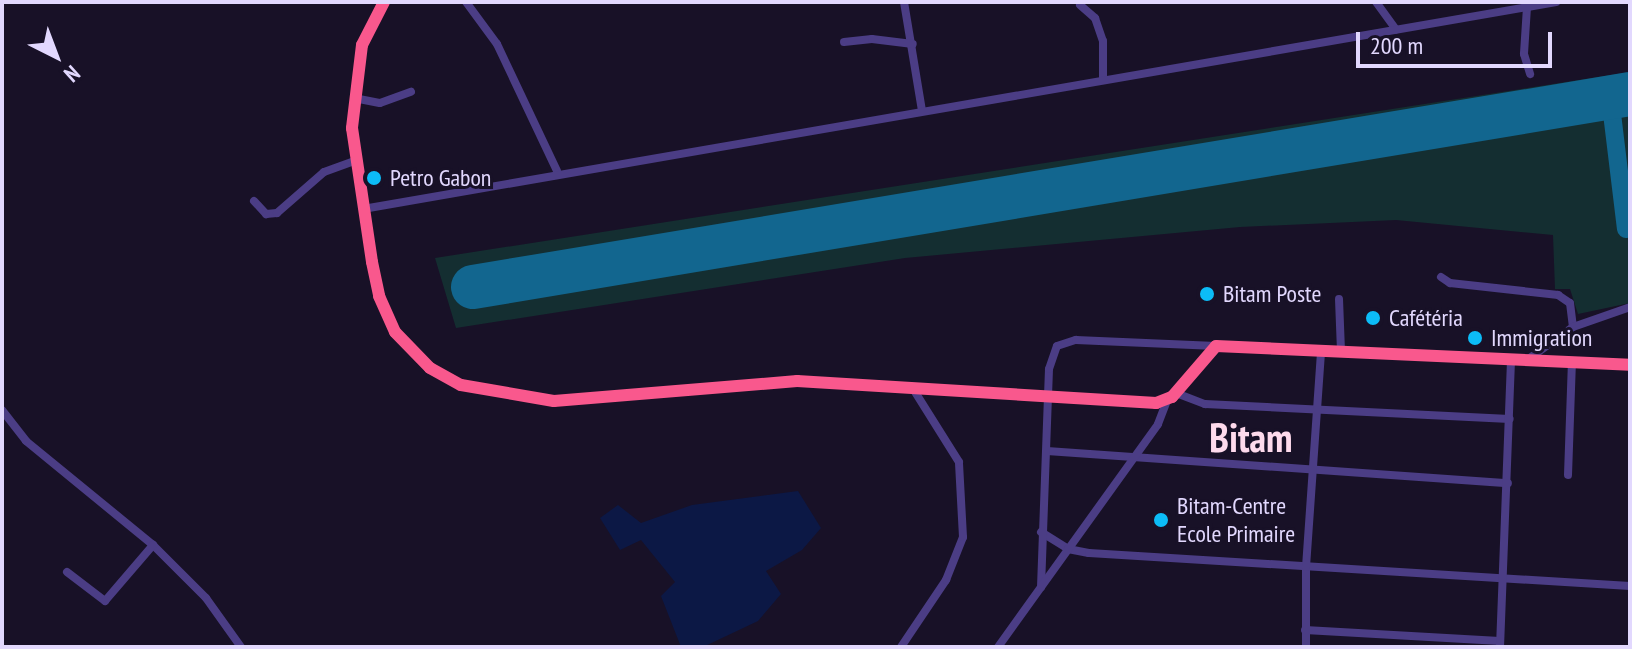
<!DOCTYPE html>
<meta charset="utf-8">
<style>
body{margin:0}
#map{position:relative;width:1632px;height:649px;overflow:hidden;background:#181127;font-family:"PT Sans Narrow",sans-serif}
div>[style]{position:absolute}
.green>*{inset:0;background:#142e31}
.water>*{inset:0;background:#0c1845}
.taxiway>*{height:18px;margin:-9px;padding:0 9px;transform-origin:9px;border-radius:9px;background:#12668f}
.runway>*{height:44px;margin:-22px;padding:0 22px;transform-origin:22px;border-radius:22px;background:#12668f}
.minor>*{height:8px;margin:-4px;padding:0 4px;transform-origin:4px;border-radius:4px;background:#4b3d85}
.highway>*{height:12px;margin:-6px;padding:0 6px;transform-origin:6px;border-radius:6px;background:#f9588d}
.dots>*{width:22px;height:22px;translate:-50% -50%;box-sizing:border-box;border:4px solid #181127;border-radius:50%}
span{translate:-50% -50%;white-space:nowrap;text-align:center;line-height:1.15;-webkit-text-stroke:6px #181127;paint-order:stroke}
.poi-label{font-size:24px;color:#e2d8fe}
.left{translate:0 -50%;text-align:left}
.town-label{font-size:40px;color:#fedaec;font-weight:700}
.frame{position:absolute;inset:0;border:4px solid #e2d8fe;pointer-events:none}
.north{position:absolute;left:16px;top:16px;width:80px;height:80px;-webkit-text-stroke:6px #181127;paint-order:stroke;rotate:138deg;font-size:22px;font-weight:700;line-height:32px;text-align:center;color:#e2d8fe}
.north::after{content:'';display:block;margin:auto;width:28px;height:36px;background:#e2d8fe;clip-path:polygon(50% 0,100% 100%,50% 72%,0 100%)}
.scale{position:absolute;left:1356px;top:32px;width:196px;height:36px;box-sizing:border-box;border:4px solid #e2d8fe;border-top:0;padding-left:10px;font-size:24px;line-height:28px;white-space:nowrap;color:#e2d8fe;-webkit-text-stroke:6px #181127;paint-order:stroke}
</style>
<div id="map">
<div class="green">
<div style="clip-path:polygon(1630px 72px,1630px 303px,1578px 314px,1570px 289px,1555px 289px,1553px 235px,1396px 220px,1240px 227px,905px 258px,456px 328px,435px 258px)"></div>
</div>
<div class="water">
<div style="clip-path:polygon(798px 491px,821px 528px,802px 550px,766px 571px,781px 594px,758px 621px,703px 647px,681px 647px,661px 596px,675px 582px,641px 540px,620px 550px,600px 518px,618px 505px,641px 523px,692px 505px)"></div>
</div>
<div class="taxiway">
<div style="left:1610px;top:97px;width:133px;rotate:83.1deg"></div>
</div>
<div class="runway">
<div style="left:473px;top:287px;width:1173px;rotate:-9.47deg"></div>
</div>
<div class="minor">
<div style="left:466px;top:2px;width:52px;rotate:53.6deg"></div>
<div style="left:497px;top:44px;width:140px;rotate:64.7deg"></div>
<div style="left:904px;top:2px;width:110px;rotate:80.6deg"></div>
<div style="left:1376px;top:2px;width:34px;rotate:54deg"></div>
<div style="left:1080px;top:5px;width:20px;rotate:41deg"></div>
<div style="left:1095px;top:18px;width:24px;rotate:71deg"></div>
<div style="left:1103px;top:41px;width:38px;rotate:90deg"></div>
<div style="left:1527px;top:7px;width:47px;rotate:93.7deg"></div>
<div style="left:1524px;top:54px;width:21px;rotate:73deg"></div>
<div style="left:844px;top:42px;width:28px;rotate:-6deg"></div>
<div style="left:872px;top:39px;width:41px;rotate:7deg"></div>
<div style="left:354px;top:98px;width:26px;rotate:11deg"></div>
<div style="left:380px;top:103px;width:33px;rotate:-20deg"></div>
<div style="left:254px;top:201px;width:18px;rotate:47deg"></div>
<div style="left:266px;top:214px;width:11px;rotate:-5deg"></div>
<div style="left:277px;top:213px;width:62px;rotate:-41.1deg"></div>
<div style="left:324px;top:172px;width:33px;rotate:-20deg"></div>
<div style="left:363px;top:209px;width:1211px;rotate:-9.84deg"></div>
<div style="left:1441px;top:277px;width:11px;rotate:34deg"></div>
<div style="left:1450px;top:283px;width:109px;rotate:6.3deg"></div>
<div style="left:1558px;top:295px;width:14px;rotate:34deg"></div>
<div style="left:1570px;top:303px;width:24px;rotate:83deg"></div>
<div style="left:1339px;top:299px;width:52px;rotate:87.8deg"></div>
<div style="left:1527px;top:360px;width:57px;rotate:-35.7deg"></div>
<div style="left:1573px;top:327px;width:60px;rotate:-19.3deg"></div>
<div style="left:1176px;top:393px;width:31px;rotate:21deg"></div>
<div style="left:1205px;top:404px;width:305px;rotate:2.8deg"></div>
<div style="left:2px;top:410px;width:39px;rotate:52deg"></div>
<div style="left:26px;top:441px;width:164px;rotate:39.3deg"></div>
<div style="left:153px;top:545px;width:75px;rotate:45deg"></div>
<div style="left:206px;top:598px;width:60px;rotate:54.5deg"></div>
<div style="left:1047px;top:451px;width:462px;rotate:4deg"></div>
<div style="left:1568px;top:475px;width:112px;rotate:-88deg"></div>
<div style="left:1041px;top:532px;width:32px;rotate:32deg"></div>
<div style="left:1068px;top:549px;width:21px;rotate:11deg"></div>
<div style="left:1089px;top:553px;width:542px;rotate:3.49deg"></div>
<div style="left:67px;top:572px;width:48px;rotate:37.3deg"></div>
<div style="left:105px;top:601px;width:74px;rotate:-49.4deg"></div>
<div style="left:1041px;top:587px;width:218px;rotate:-87.9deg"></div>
<div style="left:1049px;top:369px;width:24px;rotate:-71deg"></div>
<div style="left:1057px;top:346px;width:20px;rotate:-18deg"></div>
<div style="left:1076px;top:340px;width:140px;rotate:2.5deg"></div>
<div style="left:1305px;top:630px;width:195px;rotate:3.2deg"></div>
<div style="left:901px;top:647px;width:81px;rotate:-56.1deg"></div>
<div style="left:946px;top:580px;width:46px;rotate:-68.4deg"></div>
<div style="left:963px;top:537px;width:75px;rotate:-93.1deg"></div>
<div style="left:959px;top:462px;width:89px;rotate:-122.1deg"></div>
<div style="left:998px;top:647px;width:274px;rotate:-54.3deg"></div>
<div style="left:1158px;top:424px;width:26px;rotate:-69deg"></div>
<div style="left:1306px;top:647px;width:80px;rotate:-90deg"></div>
<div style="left:1306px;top:567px;width:218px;rotate:-86deg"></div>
<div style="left:1500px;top:647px;width:286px;rotate:-87.8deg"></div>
</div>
<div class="highway">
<div style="left:384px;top:2px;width:48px;rotate:117.1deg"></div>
<div style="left:362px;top:45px;width:84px;rotate:96.9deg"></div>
<div style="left:352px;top:128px;width:135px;rotate:81.5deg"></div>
<div style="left:372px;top:262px;width:35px;rotate:78deg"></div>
<div style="left:379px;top:296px;width:39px;rotate:66deg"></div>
<div style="left:395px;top:332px;width:50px;rotate:45.8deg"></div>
<div style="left:430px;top:368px;width:35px;rotate:29deg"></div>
<div style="left:461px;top:385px;width:94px;rotate:9.8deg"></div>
<div style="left:554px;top:401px;width:244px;rotate:-4.7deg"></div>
<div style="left:797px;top:381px;width:360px;rotate:3.5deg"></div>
<div style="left:1156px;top:403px;width:17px;rotate:-21deg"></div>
<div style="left:1172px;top:397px;width:67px;rotate:-49.2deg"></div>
<div style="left:1216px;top:346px;width:414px;rotate:2.6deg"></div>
</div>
<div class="dots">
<div style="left:374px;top:178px;background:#0cbcf7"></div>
<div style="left:1207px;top:294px;background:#0cbcf7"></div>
<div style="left:1373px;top:318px;background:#0cbcf7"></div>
<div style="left:1475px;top:338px;background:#0cbcf7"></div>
<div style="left:1161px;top:520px;background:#0cbcf7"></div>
</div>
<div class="poi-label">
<span class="left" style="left:390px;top:178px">Petro Gabon</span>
<span class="left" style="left:1223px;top:294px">Bitam Poste</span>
<span class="left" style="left:1389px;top:318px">Cafétéria</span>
<span class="left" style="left:1491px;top:338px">Immigration</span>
<span class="left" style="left:1177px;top:520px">Bitam-Centre<br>Ecole Primaire</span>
</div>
<div class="town-label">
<span style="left:1251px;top:437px">Bitam</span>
</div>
<div class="frame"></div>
<div class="north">N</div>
<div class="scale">200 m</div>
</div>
